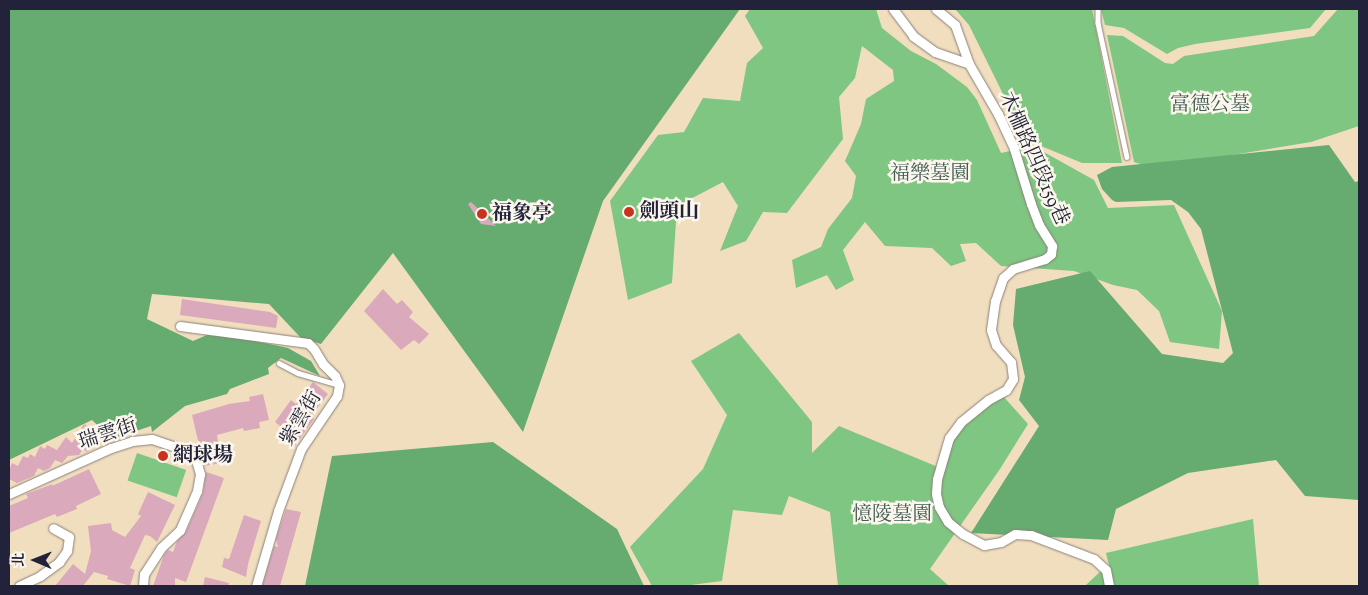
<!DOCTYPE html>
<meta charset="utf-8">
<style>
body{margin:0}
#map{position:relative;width:1368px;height:595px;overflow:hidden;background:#f1debe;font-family:"Sorts Mill Goudy","Noto Serif TC",serif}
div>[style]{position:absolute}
.green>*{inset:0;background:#7ec681;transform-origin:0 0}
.forest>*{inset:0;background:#66ab6f}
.building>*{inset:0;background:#daa9bc}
.roads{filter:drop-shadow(0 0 1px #8a807c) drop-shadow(0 0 1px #8a807c)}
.lane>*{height:4.5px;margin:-2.25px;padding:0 2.25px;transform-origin:2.25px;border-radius:2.25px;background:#fff}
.street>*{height:9px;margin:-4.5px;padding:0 4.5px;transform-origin:4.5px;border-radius:4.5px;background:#fff}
.dots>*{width:14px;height:14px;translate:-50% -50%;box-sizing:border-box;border:2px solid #fbf7ec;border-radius:50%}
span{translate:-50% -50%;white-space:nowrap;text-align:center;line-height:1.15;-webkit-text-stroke:5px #fbf7ec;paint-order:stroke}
.park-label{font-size:20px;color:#425b54}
.street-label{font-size:20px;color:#22223b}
.poi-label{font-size:20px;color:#22223b;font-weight:700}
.left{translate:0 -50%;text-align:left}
.frame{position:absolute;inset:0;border:10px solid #22223b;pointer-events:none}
.north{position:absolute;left:10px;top:535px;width:50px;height:50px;-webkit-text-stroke:4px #fbf7ec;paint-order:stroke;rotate:271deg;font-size:14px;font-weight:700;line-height:20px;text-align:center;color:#22223b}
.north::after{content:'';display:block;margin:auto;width:18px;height:22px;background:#22223b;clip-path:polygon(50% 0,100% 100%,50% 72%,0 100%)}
</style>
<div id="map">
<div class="green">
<div style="clip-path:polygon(750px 9px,876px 9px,882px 28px,911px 51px,936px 64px,967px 87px,977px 100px,1001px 153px,1033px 146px,1094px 180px,1108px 208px,1174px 205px,1222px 311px,1219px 349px,1170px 342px,1159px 311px,1137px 290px,1113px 285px,1074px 271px,1001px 266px,976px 243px,960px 244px,966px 261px,951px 266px,932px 248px,885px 246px,865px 222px,843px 250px,854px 280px,836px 290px,827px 275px,796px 288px,792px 260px,821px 247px,828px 229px,852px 198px,856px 176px,845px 161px,861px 124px,866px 99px,894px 81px,893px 70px,862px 46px,855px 78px,839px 97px,843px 139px,787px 213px,763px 212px,746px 241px,720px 251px,738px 206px,723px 182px,677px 206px,672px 283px,628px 300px,610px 201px,658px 135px,684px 132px,703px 98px,740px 101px,747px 63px,763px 48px,745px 16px)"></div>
<div style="clip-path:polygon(955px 9px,1092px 9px,1122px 163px,1082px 163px,1015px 135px,1003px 94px,969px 25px)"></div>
<div style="clip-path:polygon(1101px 9px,1326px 9px,1310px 28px,1195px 44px,1178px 48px,1167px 54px,1124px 28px,1105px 25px)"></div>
<div style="clip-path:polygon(1338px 9px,1359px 9px,1359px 126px,1311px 142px,1153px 168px,1134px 162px,1107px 35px,1123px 36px,1165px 63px,1173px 64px,1184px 56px,1314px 36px)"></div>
<div style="clip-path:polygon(739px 333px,812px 422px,812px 453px,839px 426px,938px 467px,959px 431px,980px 407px,1003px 396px,1028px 424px,1000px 469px,930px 569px,949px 586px,838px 586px,830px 512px,789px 496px,782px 515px,733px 510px,722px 581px,683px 586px,652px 586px,630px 547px,703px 469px,727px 415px,691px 361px)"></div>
<div style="left:137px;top:453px;width:52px;height:29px;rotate:19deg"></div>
<div style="clip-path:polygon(1253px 519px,1259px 586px,1114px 586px,1106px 553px)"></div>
<div style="clip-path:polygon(1103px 569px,1110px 586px,1086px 586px,1086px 585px)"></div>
</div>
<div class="forest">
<div style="clip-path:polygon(9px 9px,740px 9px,603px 201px,523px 432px,393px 253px,321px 344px,301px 338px,269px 304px,152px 294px,147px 319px,193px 341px,207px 335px,241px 338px,288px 348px,311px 361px,320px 376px,281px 358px,268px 368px,269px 374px,230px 389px,227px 394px,185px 406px,152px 432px,151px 426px,112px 439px,92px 420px,9px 460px)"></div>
<div style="clip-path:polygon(1329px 145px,1355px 182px,1359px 181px,1359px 500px,1305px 496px,1276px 460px,1188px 473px,1116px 509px,1108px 540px,971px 533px,1039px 426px,1019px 400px,1025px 377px,1013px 325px,1016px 289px,1090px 271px,1162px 354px,1223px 363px,1233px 353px,1201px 229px,1188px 212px,1171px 200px,1116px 202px,1112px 200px,1102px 189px,1097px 175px,1112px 167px)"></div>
<div style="clip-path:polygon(493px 442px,617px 529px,644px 586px,305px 586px,332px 456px)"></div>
</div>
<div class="building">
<div style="clip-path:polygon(471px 202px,496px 226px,481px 224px,468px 204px)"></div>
<div style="clip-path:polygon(383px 289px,397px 304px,402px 300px,413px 312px,409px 317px,429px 334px,419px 344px,414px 340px,401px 350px,364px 311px)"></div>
<div style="clip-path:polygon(182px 299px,270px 312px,278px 316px,276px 328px,180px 315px)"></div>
<div style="clip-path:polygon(313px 382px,328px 394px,311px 416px,314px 419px,294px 447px,282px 438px,288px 432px,275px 422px,291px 400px,296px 404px)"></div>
<div style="clip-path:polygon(263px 394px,269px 420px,259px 422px,260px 428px,244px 431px,243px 428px,217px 435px,221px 463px,204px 466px,192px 415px,229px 404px,250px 401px,249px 397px)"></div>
<div style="clip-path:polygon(84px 424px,105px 437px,99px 447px,94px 446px,87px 452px,83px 449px,79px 455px,68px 456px,62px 463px,55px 460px,50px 468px,44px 471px,38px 468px,34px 476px,17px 483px,9px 479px,9px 470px,12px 463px,18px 466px,23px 456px,28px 458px,30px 454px,35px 457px,40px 446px,45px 449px,47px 445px,57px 450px,66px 437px,72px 443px)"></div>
<div style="clip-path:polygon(89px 469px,101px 494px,76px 506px,77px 509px,57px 517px,55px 514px,9px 533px,9px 506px,28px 498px,26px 494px,53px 484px,52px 486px)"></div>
<div style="clip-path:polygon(206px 472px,224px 478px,186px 582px,175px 578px,175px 586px,153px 586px,164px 555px,168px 550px,173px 552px,177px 541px,186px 532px,203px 493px)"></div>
<div style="clip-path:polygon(148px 492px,175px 505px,157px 542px,150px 536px,145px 535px,130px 568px,135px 570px,130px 586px,107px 579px,108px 576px,94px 572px,83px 586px,55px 586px,73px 564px,85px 574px,91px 551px,88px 526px,111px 523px,112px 530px,125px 537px,141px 516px,138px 514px)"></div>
<div style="clip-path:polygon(286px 509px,301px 512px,280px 586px,262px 586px,274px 546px,278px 547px,276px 539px)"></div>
<div style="clip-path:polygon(244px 515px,261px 521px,248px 564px,246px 577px,222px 567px,224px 558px,229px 559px)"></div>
<div style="clip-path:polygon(205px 577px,229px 583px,228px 586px,203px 586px)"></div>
</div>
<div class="roads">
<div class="lane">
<div style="left:1098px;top:9px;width:14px;rotate:90deg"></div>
<div style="left:1098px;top:23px;width:137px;rotate:77.8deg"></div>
<div style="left:279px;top:363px;width:21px;rotate:28deg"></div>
<div style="left:298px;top:373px;width:43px;rotate:16.3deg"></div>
</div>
<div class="street">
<div style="left:893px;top:9px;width:34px;rotate:53deg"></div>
<div style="left:913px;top:36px;width:27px;rotate:36deg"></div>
<div style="left:935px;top:52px;width:36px;rotate:19deg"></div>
<div style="left:936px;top:9px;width:25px;rotate:40deg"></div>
<div style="left:955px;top:25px;width:41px;rotate:70.3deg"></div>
<div style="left:969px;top:64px;width:58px;rotate:59.9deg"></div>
<div style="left:998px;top:114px;width:38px;rotate:65deg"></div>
<div style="left:1014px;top:149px;width:58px;rotate:72.8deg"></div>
<div style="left:1031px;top:204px;width:22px;rotate:69deg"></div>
<div style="left:1039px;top:225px;width:25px;rotate:58deg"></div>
<div style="left:1052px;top:246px;width:8px;rotate:97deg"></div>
<div style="left:1051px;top:254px;width:8px;rotate:140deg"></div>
<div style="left:1045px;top:259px;width:34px;rotate:163deg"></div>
<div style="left:1013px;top:269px;width:13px;rotate:138deg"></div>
<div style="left:1003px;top:278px;width:24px;rotate:109deg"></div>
<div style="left:995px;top:301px;width:29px;rotate:98deg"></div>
<div style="left:991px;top:330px;width:16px;rotate:72deg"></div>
<div style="left:996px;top:345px;width:23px;rotate:49deg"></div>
<div style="left:1011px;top:362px;width:17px;rotate:83deg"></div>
<div style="left:1013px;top:379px;width:13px;rotate:122deg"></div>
<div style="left:1006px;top:390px;width:21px;rotate:151deg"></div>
<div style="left:988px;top:400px;width:35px;rotate:141deg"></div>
<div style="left:961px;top:422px;width:20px;rotate:127deg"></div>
<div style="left:949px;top:438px;width:43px;rotate:106.3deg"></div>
<div style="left:937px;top:479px;width:15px;rotate:94deg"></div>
<div style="left:936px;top:494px;width:13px;rotate:77deg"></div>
<div style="left:939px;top:507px;width:17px;rotate:59deg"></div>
<div style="left:948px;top:522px;width:19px;rotate:39deg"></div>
<div style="left:963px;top:534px;width:24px;rotate:28deg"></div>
<div style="left:984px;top:545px;width:17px;rotate:-10deg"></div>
<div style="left:1001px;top:542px;width:16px;rotate:-30deg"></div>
<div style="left:1015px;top:534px;width:16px;rotate:4deg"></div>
<div style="left:1031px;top:535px;width:67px;rotate:20.9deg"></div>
<div style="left:1094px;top:559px;width:16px;rotate:43deg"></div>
<div style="left:1106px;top:570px;width:16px;rotate:79deg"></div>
<div style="left:180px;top:326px;width:129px;rotate:7.6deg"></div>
<div style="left:308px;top:343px;width:8px;rotate:45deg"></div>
<div style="left:314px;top:349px;width:17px;rotate:59deg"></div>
<div style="left:323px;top:364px;width:17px;rotate:45deg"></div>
<div style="left:335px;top:376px;width:10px;rotate:66deg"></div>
<div style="left:339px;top:385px;width:11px;rotate:100deg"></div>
<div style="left:337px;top:396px;width:64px;rotate:124.2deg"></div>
<div style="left:301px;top:449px;width:66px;rotate:110.4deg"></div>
<div style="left:278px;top:511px;width:78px;rotate:106.3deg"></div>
<div style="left:9px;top:494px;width:112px;rotate:-24.3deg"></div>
<div style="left:111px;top:448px;width:22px;rotate:-18deg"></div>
<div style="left:132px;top:441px;width:20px;rotate:-6deg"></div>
<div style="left:152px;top:439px;width:31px;rotate:19deg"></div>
<div style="left:181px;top:449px;width:19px;rotate:36deg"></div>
<div style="left:196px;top:460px;width:15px;rotate:74deg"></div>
<div style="left:200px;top:474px;width:17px;rotate:100deg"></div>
<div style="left:197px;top:491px;width:43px;rotate:113.6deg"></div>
<div style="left:180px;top:530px;width:26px;rotate:137deg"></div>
<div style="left:161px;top:548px;width:31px;rotate:123deg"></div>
<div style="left:144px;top:574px;width:12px;rotate:95deg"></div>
<div style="left:19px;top:586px;width:23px;rotate:-25deg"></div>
<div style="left:40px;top:576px;width:24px;rotate:-36deg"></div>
<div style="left:59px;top:562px;width:14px;rotate:-54deg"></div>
<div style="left:67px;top:551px;width:14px;rotate:-82deg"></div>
<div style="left:69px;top:537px;width:18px;rotate:-151deg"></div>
</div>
</div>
<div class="dots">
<div style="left:629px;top:212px;background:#c8321e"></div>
<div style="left:482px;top:214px;background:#c8321e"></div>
<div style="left:163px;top:456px;background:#c8321e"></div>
</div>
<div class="park-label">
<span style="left:1210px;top:105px">富德公墓</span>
<span style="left:930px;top:174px">福樂墓園</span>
<span style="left:892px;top:515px">憶陵墓園</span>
</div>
<div class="street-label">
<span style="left:1033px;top:159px;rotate:66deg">木柵路四段159巷</span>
<span style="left:302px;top:419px;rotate:-59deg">紫雲街</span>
<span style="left:108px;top:435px;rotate:-18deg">瑞雲街</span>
</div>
<div class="poi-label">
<span class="left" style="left:639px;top:212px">劍頭山</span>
<span class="left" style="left:492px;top:214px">福象亭</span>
<span class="left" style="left:173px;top:456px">網球場</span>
</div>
<div class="frame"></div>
<div class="north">北</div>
</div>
